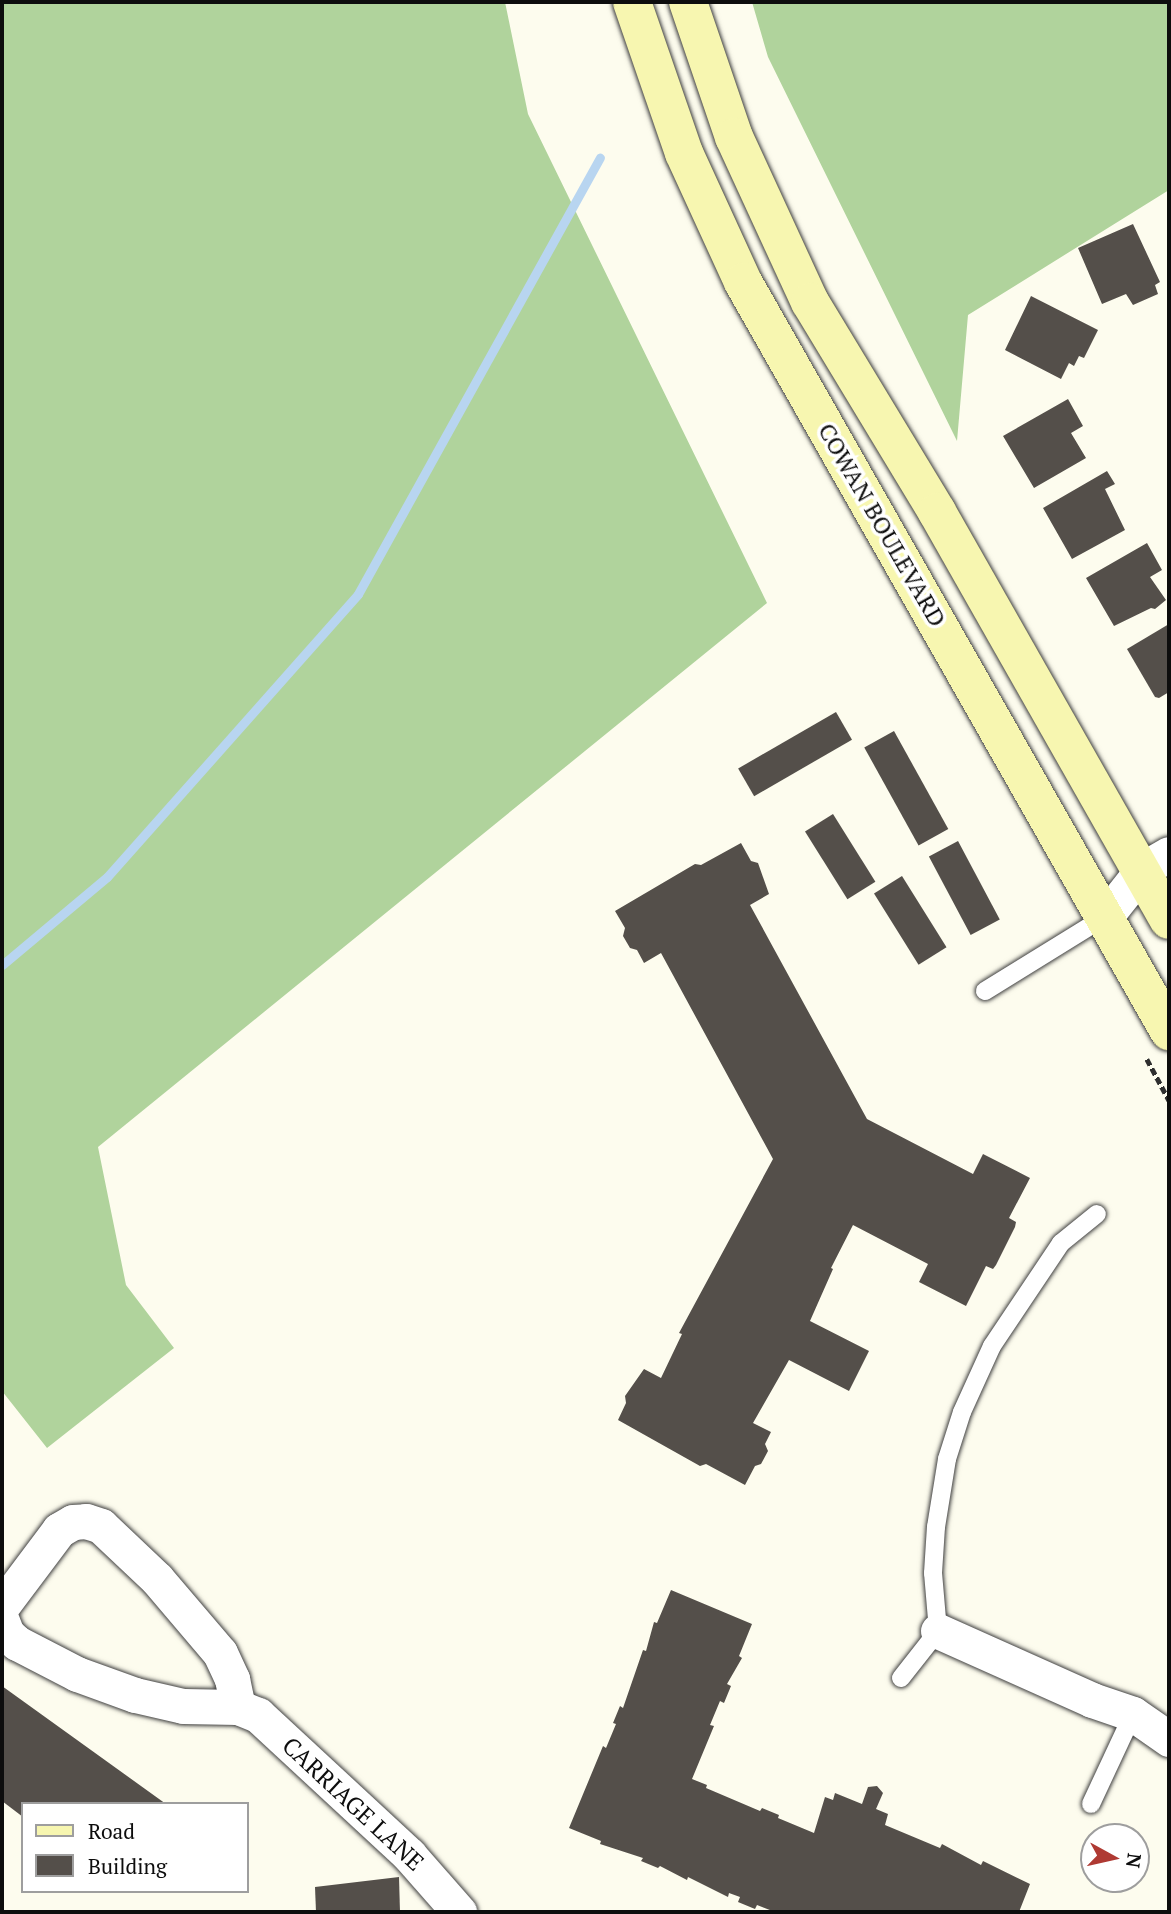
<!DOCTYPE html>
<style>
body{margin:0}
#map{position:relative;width:1171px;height:1914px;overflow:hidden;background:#fdfcee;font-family:"PT Serif",serif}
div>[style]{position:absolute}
.forest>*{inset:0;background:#b0d39c}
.stream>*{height:9px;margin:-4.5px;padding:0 4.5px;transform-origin:4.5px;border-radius:4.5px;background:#b8d5f0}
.building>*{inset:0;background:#544f4a;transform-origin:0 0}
.path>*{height:4.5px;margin-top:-2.25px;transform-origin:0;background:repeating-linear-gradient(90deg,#2f2f2f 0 7px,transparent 0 10.5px)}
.roads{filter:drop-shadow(0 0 2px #404040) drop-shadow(0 0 2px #404040)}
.service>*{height:18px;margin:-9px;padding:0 9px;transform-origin:9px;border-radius:9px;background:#fff}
.minor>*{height:35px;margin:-17.5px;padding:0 17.5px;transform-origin:17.5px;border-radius:17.5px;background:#fff}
.secondary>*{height:38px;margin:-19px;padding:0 19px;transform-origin:19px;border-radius:19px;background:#f7f6b0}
span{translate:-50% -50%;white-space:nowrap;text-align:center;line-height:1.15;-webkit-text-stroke:7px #fff;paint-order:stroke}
.street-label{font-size:24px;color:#0d0d0d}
.frame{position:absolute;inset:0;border:4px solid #0d0d0d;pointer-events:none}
.legend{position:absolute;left:21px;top:1802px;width:228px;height:91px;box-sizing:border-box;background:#fff;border:2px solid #9e9e9e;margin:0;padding:9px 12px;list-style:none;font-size:21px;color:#0d0d0d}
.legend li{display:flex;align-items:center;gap:14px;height:35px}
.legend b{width:35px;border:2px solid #9e9e9e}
.north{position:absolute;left:1080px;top:1823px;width:70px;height:70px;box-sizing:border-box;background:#fff;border:2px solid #9e9e9e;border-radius:50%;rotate:98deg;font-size:19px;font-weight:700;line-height:28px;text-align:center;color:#0d0d0d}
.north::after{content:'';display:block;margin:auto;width:24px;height:32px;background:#af3a33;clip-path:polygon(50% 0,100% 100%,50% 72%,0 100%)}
</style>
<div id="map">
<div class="forest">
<div style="clip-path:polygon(2px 2px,505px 2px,528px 114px,767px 603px,98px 1147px,126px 1285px,174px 1348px,47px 1448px,2px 1391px)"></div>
<div style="clip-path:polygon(752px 2px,1169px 2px,1169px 190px,968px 315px,957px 441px,768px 57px)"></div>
</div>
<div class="stream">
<div style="left:2px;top:965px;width:137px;rotate:-40deg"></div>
<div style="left:107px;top:877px;width:378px;rotate:-48.4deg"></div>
<div style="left:358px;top:594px;width:499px;rotate:-61deg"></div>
</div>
<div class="building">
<div style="clip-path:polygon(1133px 224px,1160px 282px,1155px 285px,1158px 294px,1133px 305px,1126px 294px,1102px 304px,1078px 248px)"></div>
<div style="clip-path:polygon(1031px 296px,1098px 330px,1084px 358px,1079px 356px,1074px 366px,1069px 363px,1061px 379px,1005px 350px)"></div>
<div style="clip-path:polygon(1068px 399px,1083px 426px,1071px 433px,1086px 458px,1034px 488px,1003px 436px)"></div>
<div style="clip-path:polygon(1107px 471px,1115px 484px,1105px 489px,1125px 530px,1072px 559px,1043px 508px)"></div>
<div style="clip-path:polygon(1147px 543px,1162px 570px,1150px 577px,1166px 600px,1155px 609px,1151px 608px,1114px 626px,1086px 578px)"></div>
<div style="clip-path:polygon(1169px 624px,1169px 692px,1159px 698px,1155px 697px,1127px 649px)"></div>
<div style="left:836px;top:712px;width:32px;height:113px;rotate:60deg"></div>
<div style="left:894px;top:731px;width:112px;height:34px;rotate:61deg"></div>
<div style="left:833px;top:814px;width:80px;height:33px;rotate:58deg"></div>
<div style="left:958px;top:841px;width:89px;height:33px;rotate:62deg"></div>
<div style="clip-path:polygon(741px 843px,751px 861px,758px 863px,769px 894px,750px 905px,867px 1119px,973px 1174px,983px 1154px,1030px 1178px,1009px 1218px,1016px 1222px,1015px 1227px,996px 1265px,993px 1269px,986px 1266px,966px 1306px,919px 1282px,928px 1264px,853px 1225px,831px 1268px,833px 1269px,810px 1321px,869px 1351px,849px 1391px,789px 1360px,753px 1423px,771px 1432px,765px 1444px,768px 1451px,761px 1464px,755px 1466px,745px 1485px,706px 1464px,700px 1466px,618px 1420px,626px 1403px,625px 1396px,644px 1369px,661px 1378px,682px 1334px,679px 1333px,773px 1159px,661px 953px,644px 963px,637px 950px,630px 948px,623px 936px,625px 928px,615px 911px,695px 864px,701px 865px)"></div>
<div style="left:902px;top:876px;width:84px;height:33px;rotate:58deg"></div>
<div style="clip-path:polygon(671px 1590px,752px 1624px,739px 1656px,742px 1658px,727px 1684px,731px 1686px,724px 1703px,720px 1701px,710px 1725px,714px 1726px,692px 1779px,707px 1785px,706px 1788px,760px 1811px,762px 1808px,779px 1815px,778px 1818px,814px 1833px,825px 1797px,833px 1800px,835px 1793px,862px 1804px,868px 1787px,877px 1786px,883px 1793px,876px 1809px,888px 1814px,885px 1825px,940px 1848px,942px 1844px,981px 1865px,983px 1861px,1030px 1884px,1019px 1912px,775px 1912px,757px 1905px,755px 1909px,738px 1902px,740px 1897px,729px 1893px,728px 1897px,688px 1877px,687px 1880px,660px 1866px,658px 1868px,641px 1861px,643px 1858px,600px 1844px,601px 1841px,569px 1828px,603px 1746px,606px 1748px,616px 1724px,613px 1723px,620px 1706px,623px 1708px,643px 1650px,646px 1651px,654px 1622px,657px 1623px)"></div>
<div style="clip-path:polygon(2px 1686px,166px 1804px,23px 1804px,23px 1817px,2px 1801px)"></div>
<div style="clip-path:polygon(399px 1877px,400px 1912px,316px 1912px,315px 1887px)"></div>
</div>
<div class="path">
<div style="left:1147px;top:1059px;width:47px;rotate:61.8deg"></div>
</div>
<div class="roads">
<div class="service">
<div style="left:985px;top:991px;width:141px;rotate:-31.7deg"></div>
<div style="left:901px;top:1678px;width:60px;rotate:-51.8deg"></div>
<div style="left:938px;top:1631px;width:58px;rotate:-94.9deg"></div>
<div style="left:933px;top:1573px;width:46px;rotate:-86.3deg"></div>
<div style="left:936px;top:1527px;width:69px;rotate:-80.8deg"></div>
<div style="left:947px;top:1459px;width:49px;rotate:-72.3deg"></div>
<div style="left:962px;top:1412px;width:72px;rotate:-65.6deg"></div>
<div style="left:992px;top:1346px;width:124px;rotate:-56.2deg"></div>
<div style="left:1061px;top:1243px;width:46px;rotate:-38.9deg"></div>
<div style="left:1091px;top:1804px;width:99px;rotate:-65deg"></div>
</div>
<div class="minor">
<div style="left:1105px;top:917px;width:61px;rotate:-51.6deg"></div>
<div style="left:1143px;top:869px;width:30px;rotate:-30deg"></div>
<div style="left:2px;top:1606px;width:95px;rotate:-53.1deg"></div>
<div style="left:59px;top:1530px;width:16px;rotate:-30deg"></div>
<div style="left:73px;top:1522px;width:13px;rotate:-4deg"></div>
<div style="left:86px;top:1521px;width:16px;rotate:18deg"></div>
<div style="left:101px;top:1526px;width:77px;rotate:43.4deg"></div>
<div style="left:157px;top:1579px;width:97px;rotate:49.6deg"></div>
<div style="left:220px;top:1653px;width:29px;rotate:65deg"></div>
<div style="left:232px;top:1679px;width:29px;rotate:78deg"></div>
<div style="left:238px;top:1707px;width:55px;rotate:-179deg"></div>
<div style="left:183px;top:1706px;width:49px;rotate:-167.1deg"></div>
<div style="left:135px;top:1695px;width:62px;rotate:-160.1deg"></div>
<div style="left:77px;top:1674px;width:68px;rotate:-152.7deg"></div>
<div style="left:17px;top:1643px;width:13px;rotate:-138deg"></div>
<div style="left:7px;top:1634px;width:14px;rotate:-111deg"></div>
<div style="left:938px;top:1631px;width:169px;rotate:24.1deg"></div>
<div style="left:1092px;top:1700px;width:43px;rotate:18.9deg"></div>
<div style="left:1133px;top:1714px;width:44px;rotate:34.8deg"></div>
<div style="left:238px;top:1707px;width:22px;rotate:22deg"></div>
<div style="left:258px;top:1715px;width:206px;rotate:42.8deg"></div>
<div style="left:409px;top:1855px;width:76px;rotate:48.7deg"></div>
</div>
<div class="secondary">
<div style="left:632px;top:2px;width:160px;rotate:71deg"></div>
<div style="left:684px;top:153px;width:142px;rotate:65.4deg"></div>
<div style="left:743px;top:282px;width:862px;rotate:60.37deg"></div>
<div style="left:688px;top:2px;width:143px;rotate:71.2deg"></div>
<div style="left:734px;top:137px;width:182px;rotate:65.3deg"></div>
<div style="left:810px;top:302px;width:245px;rotate:58.8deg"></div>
<div style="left:937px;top:512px;width:469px;rotate:60.4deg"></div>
</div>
</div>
<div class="street-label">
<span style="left:882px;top:525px;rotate:60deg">COWAN BOULEVARD</span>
<span style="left:353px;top:1804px;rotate:43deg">CARRIAGE LANE</span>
</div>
<div class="frame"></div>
<ul class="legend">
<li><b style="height:9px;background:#f7f6b0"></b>Road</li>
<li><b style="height:19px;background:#544f4a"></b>Building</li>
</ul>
<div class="north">N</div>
</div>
